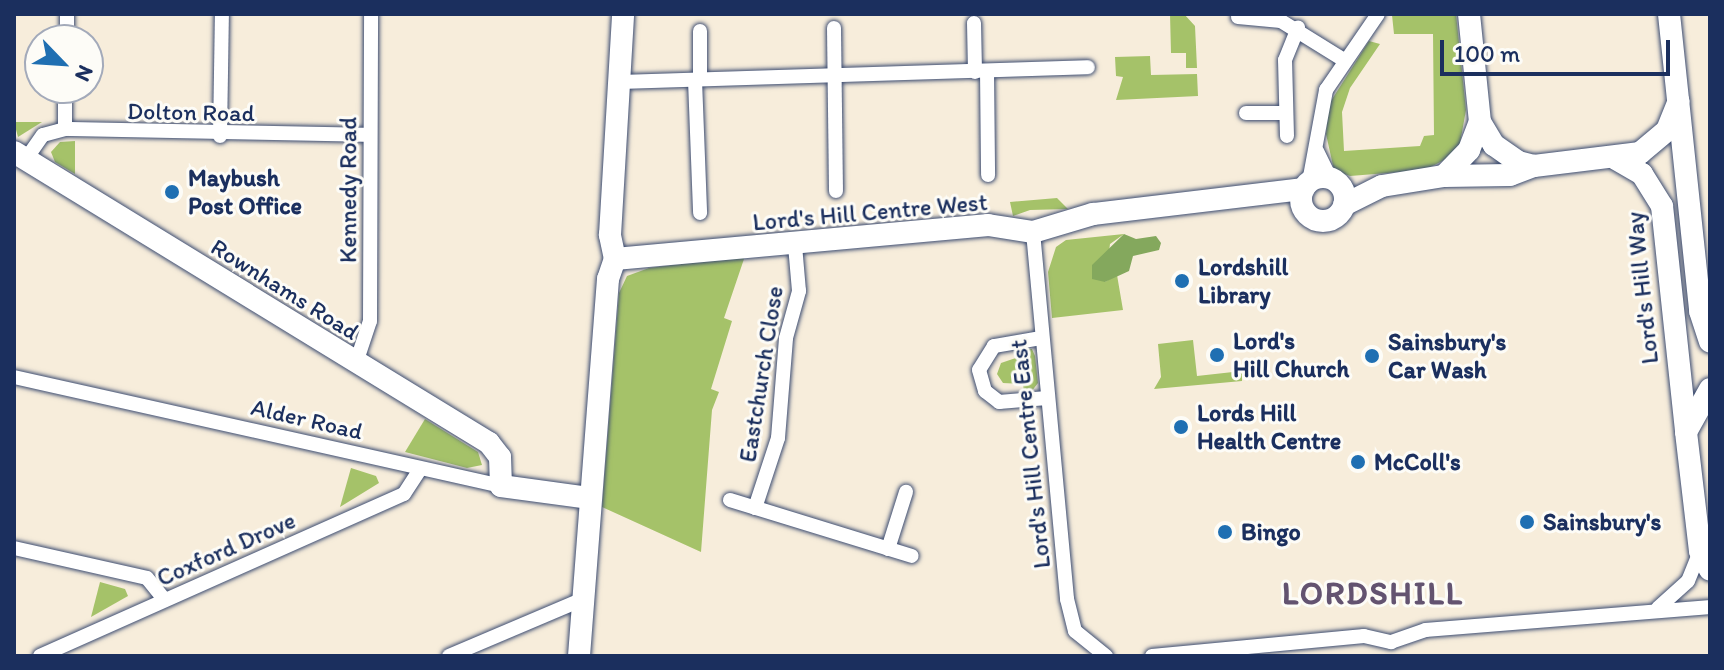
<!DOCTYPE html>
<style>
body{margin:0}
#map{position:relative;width:1724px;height:670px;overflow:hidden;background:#f7eddb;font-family:Itim,sans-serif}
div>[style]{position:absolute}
.green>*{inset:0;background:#a5c269}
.forest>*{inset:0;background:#84a85d}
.roads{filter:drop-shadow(0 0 2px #3c4c71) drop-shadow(0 0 2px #3c4c71)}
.street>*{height:14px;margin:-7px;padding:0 7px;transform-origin:7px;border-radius:7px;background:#fff}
.secondary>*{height:22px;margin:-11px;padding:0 11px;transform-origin:11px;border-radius:11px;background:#fff}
.secondary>.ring{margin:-11px;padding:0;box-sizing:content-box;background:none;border:22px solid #fff;border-radius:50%}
.dots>*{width:22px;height:22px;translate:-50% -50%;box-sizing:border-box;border:4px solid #fdfcf7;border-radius:50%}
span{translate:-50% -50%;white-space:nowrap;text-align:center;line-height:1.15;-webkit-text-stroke:6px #fdfcf7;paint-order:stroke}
.street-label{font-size:24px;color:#1b2f5e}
.poi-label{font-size:24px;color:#1b2f5e;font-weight:700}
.left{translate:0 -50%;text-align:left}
.district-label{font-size:32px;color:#635370;font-weight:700;letter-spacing:2px}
.frame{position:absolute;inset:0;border:16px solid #1b2f5e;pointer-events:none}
.north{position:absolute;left:24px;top:24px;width:80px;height:80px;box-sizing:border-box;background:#fdfcf7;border:2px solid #a3aaba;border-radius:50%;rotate:115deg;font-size:22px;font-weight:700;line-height:32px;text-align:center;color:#1b2f5e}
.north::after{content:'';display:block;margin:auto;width:28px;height:36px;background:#1f6fb2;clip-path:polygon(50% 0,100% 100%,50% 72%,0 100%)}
.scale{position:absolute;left:1440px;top:40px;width:230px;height:36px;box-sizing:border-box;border:4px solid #1b2f5e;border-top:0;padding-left:10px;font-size:24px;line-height:28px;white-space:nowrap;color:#1b2f5e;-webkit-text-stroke:6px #fdfcf7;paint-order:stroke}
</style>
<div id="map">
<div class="green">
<div style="clip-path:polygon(1170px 14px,1184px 14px,1195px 26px,1197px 68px,1186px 68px,1186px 53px,1171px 53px)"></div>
<div style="clip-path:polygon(1456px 14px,1466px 110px,1460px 143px,1446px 159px,1425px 170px,1350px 176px,1334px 170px,1326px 134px,1329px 104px,1369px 41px,1380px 44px,1350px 88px,1342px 112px,1344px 151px,1420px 146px,1424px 136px,1434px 135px,1433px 34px,1394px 34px,1392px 15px)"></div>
<div style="clip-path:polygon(1150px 56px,1151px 75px,1197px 74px,1198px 96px,1116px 100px,1123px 77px,1116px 76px,1115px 57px)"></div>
<div style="clip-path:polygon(14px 122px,42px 122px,18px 137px)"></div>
<div style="clip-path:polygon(75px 141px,75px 174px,55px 162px,51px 152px,60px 142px)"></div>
<div style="clip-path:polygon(1057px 198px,1068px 209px,1030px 210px,1013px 216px,1010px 202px)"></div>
<div style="clip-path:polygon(1124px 234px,1110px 244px,1105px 282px,1117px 275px,1123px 310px,1052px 318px,1048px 272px,1056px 247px,1066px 240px)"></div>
<div style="clip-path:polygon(745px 256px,724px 318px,732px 321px,711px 389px,719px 392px,712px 410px,701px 552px,602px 507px,619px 293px,627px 276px,649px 268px)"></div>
<div style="clip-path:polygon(1193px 340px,1197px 376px,1242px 371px,1242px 381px,1154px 389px,1161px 377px,1158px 344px)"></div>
<div style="clip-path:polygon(1022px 349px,1032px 349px,1035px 356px,1038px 383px,1031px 392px,1024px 393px,1023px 384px,1003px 383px,997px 374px,1001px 363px,1022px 356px)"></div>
<div style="clip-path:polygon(425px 419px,478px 452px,482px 465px,467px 468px,405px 452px)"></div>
<div style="clip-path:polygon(351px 468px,376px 476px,379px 483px,340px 507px)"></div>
<div style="clip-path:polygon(100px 582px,125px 589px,128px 596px,91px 617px)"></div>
</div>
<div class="forest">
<div style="clip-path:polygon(1124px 234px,1136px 239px,1156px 236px,1161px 243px,1159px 250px,1133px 256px,1129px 271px,1105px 282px,1092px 279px,1092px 265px)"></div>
</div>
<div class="roads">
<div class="street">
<div style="left:1238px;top:17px;width:43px;rotate:5.3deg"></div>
<div style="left:1281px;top:21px;width:74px;rotate:31.8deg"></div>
<div style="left:974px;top:23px;width:49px;rotate:88.8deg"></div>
<div style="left:834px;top:28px;width:163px;rotate:89.3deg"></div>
<div style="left:700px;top:31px;width:48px;rotate:90deg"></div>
<div style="left:67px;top:40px;width:26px;rotate:-90deg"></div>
<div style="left:987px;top:71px;width:104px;rotate:89.4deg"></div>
<div style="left:695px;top:80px;width:133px;rotate:87.8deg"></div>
<div style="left:619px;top:82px;width:469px;rotate:-1.8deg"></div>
<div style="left:1246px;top:113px;width:40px"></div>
<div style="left:65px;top:129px;width:41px;rotate:-90deg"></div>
<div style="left:220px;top:136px;width:122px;rotate:-89.1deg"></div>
<div style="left:1287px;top:136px;width:76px;rotate:-91.5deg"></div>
<div style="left:1285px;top:60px;width:35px;rotate:-68deg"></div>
<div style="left:1317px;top:151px;width:30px;rotate:64deg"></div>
<div style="left:26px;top:159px;width:29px;rotate:-55deg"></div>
<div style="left:43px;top:135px;width:23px;rotate:-15deg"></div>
<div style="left:65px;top:129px;width:304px;rotate:1.1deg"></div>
<div style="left:1309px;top:182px;width:94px;rotate:-79.5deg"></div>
<div style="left:1326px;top:90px;width:92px;rotate:-55.6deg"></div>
<div style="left:1033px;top:232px;width:369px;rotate:84.7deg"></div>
<div style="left:1067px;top:599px;width:33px;rotate:76deg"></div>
<div style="left:1075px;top:631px;width:40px;rotate:39deg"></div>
<div style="left:1041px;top:338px;width:48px;rotate:170.3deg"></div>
<div style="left:994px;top:346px;width:28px;rotate:122deg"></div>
<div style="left:979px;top:370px;width:22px;rotate:74deg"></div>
<div style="left:985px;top:391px;width:18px;rotate:38deg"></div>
<div style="left:999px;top:402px;width:48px;rotate:-4.8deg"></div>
<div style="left:356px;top:363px;width:44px;rotate:-71.6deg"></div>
<div style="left:370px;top:321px;width:307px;rotate:-89.8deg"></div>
<div style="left:14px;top:377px;width:499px;rotate:12.6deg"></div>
<div style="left:730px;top:500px;width:190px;rotate:17.1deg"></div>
<div style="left:755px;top:508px;width:74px;rotate:-71.8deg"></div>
<div style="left:778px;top:438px;width:100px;rotate:-85.4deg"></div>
<div style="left:786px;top:338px;width:49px;rotate:-74.5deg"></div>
<div style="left:799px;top:291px;width:46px;rotate:-95deg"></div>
<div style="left:14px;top:548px;width:136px;rotate:12.7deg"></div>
<div style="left:147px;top:578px;width:28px;rotate:51deg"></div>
<div style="left:888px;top:549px;width:60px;rotate:-72.5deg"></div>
<div style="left:1658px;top:608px;width:40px;rotate:-42deg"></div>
<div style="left:1688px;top:581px;width:32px;rotate:-68deg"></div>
<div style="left:40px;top:656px;width:398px;rotate:-24deg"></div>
<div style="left:404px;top:494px;width:27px;rotate:-57deg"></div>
<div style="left:449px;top:656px;width:146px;rotate:-23deg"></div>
<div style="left:1152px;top:656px;width:213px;rotate:-5.4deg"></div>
<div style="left:1364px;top:636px;width:28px;rotate:13deg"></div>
<div style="left:1391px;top:642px;width:37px;rotate:-19deg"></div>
<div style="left:1426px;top:630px;width:285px;rotate:-4.6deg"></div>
</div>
<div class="secondary">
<div style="left:1469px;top:14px;width:109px;rotate:84.2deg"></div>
<div style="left:1480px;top:122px;width:27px;rotate:59deg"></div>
<div style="left:1494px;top:145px;width:29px;rotate:35deg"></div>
<div style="left:1518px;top:162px;width:16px;rotate:14deg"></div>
<div style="left:1534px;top:166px;width:107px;rotate:-7deg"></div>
<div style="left:1640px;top:153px;width:35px;rotate:-40deg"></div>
<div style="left:1667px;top:130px;width:31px;rotate:-68deg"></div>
<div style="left:1669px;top:14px;width:299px;rotate:84deg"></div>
<div style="left:1700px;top:311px;width:32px;rotate:72deg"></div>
<div style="left:14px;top:152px;width:557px;rotate:31.49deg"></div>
<div style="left:489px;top:443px;width:18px;rotate:52deg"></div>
<div style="left:500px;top:457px;width:29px;rotate:88deg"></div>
<div style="left:501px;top:486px;width:90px;rotate:7.7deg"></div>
<div style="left:1616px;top:159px;width:30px;rotate:30deg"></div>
<div style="left:1642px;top:174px;width:38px;rotate:58deg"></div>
<div style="left:1662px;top:206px;width:227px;rotate:83.9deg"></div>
<div style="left:1444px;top:176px;width:36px;rotate:-46deg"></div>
<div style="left:1469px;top:150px;width:30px;rotate:-69deg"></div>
<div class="ring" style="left:1301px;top:177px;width:22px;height:22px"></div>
<div style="left:1344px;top:205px;width:42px;rotate:-26.6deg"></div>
<div style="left:1382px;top:186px;width:63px;rotate:-9.2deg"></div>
<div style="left:1444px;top:176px;width:66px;rotate:-0.9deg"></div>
<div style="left:1510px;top:175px;width:26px;rotate:-21deg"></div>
<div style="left:615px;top:259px;width:375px;rotate:-5.2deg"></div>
<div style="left:988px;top:225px;width:46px;rotate:8.8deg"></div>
<div style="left:1033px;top:232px;width:63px;rotate:-16.7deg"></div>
<div style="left:1093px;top:214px;width:212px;rotate:-6.8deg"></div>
<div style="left:1710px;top:389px;width:49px;rotate:119.2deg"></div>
<div style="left:1686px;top:432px;width:120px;rotate:83.3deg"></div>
<div style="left:1700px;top:551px;width:21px;rotate:62deg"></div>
<div style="left:579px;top:656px;width:378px;rotate:-85.6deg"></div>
<div style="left:608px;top:279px;width:21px;rotate:-71deg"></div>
<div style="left:615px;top:259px;width:25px;rotate:-102deg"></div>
<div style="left:610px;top:235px;width:221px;rotate:-86.6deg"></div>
</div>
</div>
<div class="dots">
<div style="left:172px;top:192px;background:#1f6fb2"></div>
<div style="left:1182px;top:281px;background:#1f6fb2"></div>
<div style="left:1217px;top:355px;background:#1f6fb2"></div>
<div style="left:1372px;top:356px;background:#1f6fb2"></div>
<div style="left:1181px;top:427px;background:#1f6fb2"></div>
<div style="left:1358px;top:462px;background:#1f6fb2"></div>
<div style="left:1527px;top:522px;background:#1f6fb2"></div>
<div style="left:1225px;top:532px;background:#1f6fb2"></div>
</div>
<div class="street-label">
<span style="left:191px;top:112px;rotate:1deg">Dolton Road</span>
<span style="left:348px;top:190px;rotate:-90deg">Kennedy Road</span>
<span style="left:870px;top:212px;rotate:-5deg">Lord's Hill Centre West</span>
<span style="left:1642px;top:288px;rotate:-96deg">Lord's Hill Way</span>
<span style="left:285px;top:289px;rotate:32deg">Rownhams Road</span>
<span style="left:761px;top:374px;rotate:-81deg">Eastchurch Close</span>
<span style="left:307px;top:419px;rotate:13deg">Alder Road</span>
<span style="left:1030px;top:454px;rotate:-96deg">Lord's Hill Centre East</span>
<span style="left:226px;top:549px;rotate:-24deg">Coxford Drove</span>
</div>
<div class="poi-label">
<span class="left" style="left:188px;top:192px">Maybush<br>Post Office</span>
<span class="left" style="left:1198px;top:281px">Lordshill<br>Library</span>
<span class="left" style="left:1233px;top:355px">Lord's<br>Hill Church</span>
<span class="left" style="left:1388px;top:356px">Sainsbury's<br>Car Wash</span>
<span class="left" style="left:1197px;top:427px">Lords Hill<br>Health Centre</span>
<span class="left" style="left:1374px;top:462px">McColl's</span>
<span class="left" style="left:1543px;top:522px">Sainsbury's</span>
<span class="left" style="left:1241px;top:532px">Bingo</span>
</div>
<div class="district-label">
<span style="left:1373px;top:593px">LORDSHILL</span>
</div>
<div class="frame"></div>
<div class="north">N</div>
<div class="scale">100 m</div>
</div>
